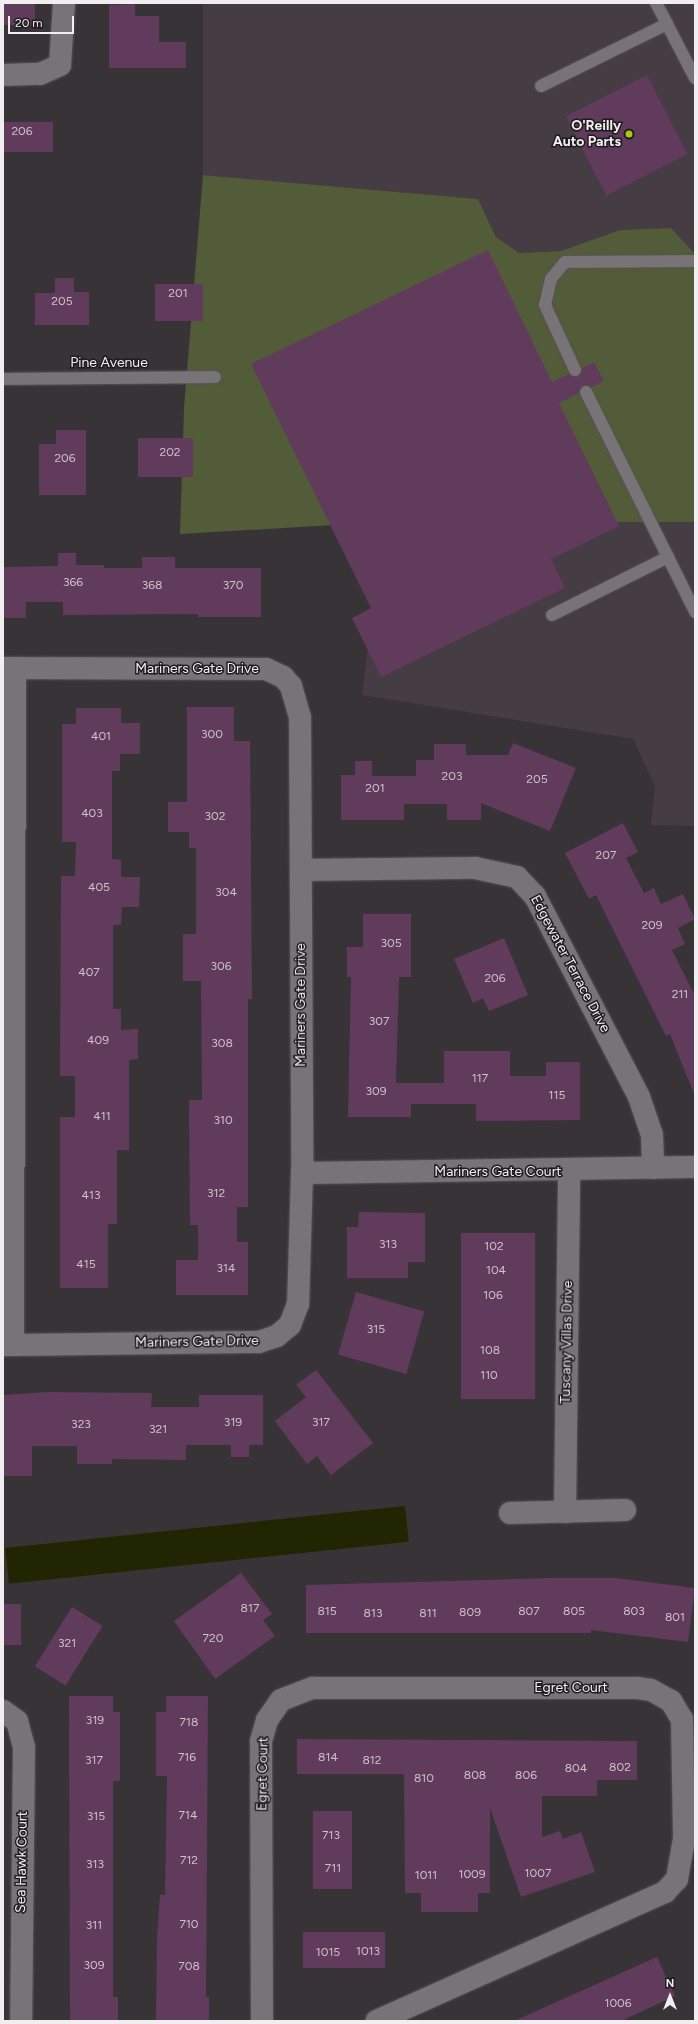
<!DOCTYPE html>
<style>
body{margin:0}
#map{position:relative;width:698px;height:2024px;overflow:hidden;background:#383337;font-family:Figtree,sans-serif}
div>[style]{position:absolute}
.built>*{inset:0;background:#453c44}
.green>*{inset:0;background:#535c39}
.water>*{inset:0;background:#1f2601;transform-origin:0 0}
.building>*{inset:0;background:#613b5c;transform-origin:0 0}
.roads{filter:drop-shadow(0 0 1px #565255) drop-shadow(0 0 1px #565255)}
.service>*{height:12px;margin:-6px;padding:0 6px;transform-origin:6px;border-radius:6px;background:#787377}
.minor>*{height:22px;margin:-11px;padding:0 11px;transform-origin:11px;border-radius:11px;background:#787377}
.dots>*{width:11px;height:11px;translate:-50% -50%;box-sizing:border-box;border:2px solid #1e1c1d;border-radius:50%}
span{translate:-50% -50%;white-space:nowrap;text-align:center;line-height:1.15;-webkit-text-stroke:3px #1e1c1d;paint-order:stroke}
.number-label{font-size:12px;color:#cdc1cb}
.number-label span{-webkit-text-stroke-width:0}
.poi-label{font-size:14px;color:#f1eef0;font-weight:700}
.right{translate:-100% -50%;text-align:right}
.street-label{font-size:14px;color:#f1eef0}
.frame{position:absolute;inset:0;border:4px solid #f1eef0;pointer-events:none}
.north{position:absolute;left:650px;top:1976px;width:40px;height:40px;-webkit-text-stroke:3px #1e1c1d;paint-order:stroke;rotate:0deg;font-size:11px;font-weight:700;line-height:16px;text-align:center;color:#f1eef0}
.north::after{content:'';display:block;margin:auto;width:14px;height:18px;background:#f1eef0;clip-path:polygon(50% 0,100% 100%,50% 72%,0 100%)}
.scale{position:absolute;left:8px;top:16px;width:66px;height:18px;box-sizing:border-box;border:2px solid #f1eef0;border-top:0;padding-left:5px;font-size:12px;line-height:14px;white-space:nowrap;color:#f1eef0;-webkit-text-stroke:3px #1e1c1d;paint-order:stroke}
</style>
<div id="map">
<div class="built">
<div style="clip-path:polygon(203px 3px,695px 3px,695px 254px,671px 228px,620px 230px,561px 251px,519px 253px,496px 237px,478px 199px,203px 175px)"></div>
<div style="clip-path:polygon(695px 520px,695px 826px,651px 825px,655px 786px,633px 739px,362px 695px,383px 522px)"></div>
</div>
<div class="green">
<div style="clip-path:polygon(203px 175px,478px 199px,496px 237px,519px 253px,561px 251px,620px 230px,671px 228px,695px 254px,694px 522px,383px 522px,180px 534px,184px 408px)"></div>
</div>
<div class="water">
<div style="left:405px;top:1506px;width:36px;height:402px;rotate:84deg"></div>
</div>
<div class="building">
<div style="left:3px;top:3px;width:32px;height:22px"></div>
<div style="clip-path:polygon(135px 4px,135px 16px,159px 16px,159px 42px,186px 42px,186px 68px,109px 68px,109px 5px)"></div>
<div style="left:647px;top:75px;width:89px;height:91px;rotate:63deg"></div>
<div style="left:3px;top:122px;width:50px;height:30px"></div>
<div style="clip-path:polygon(488px 250px,552px 382px,569px 374px,578px 377px,582px 368px,594px 362px,604px 381px,592px 387px,583px 385px,579px 393px,559px 403px,619px 526px,551px 559px,565px 588px,381px 677px,352px 618px,371px 608px,251px 364px)"></div>
<div style="clip-path:polygon(55px 278px,74px 278px,74px 292px,89px 292px,89px 325px,35px 325px,35px 293px,55px 293px)"></div>
<div style="left:203px;top:284px;width:37px;height:48px;rotate:90deg"></div>
<div style="clip-path:polygon(56px 430px,86px 430px,86px 495px,39px 495px,39px 444px,56px 444px)"></div>
<div style="left:138px;top:438px;width:55px;height:39px"></div>
<div style="clip-path:polygon(58px 553px,76px 553px,76px 565px,104px 565px,104px 568px,142px 568px,142px 557px,175px 557px,175px 568px,261px 568px,261px 617px,198px 617px,198px 614px,63px 615px,63px 602px,26px 602px,26px 618px,3px 618px,3px 567px,58px 566px)"></div>
<div style="clip-path:polygon(187px 707px,234px 707px,234px 741px,250px 741px,252px 999px,248px 999px,248px 1207px,237px 1207px,237px 1242px,248px 1242px,248px 1295px,176px 1295px,176px 1260px,198px 1260px,198px 1225px,190px 1225px,189px 1100px,202px 1100px,201px 981px,183px 981px,183px 934px,196px 934px,196px 848px,189px 848px,189px 832px,168px 832px,168px 802px,187px 802px)"></div>
<div style="clip-path:polygon(76px 708px,121px 708px,121px 723px,140px 723px,140px 754px,120px 754px,120px 771px,112px 771px,112px 859px,121px 860px,121px 877px,140px 877px,139px 907px,122px 907px,121px 925px,113px 925px,113px 1009px,121px 1009px,121px 1030px,138px 1029px,138px 1059px,129px 1060px,129px 1150px,117px 1150px,117px 1224px,108px 1224px,108px 1288px,60px 1288px,60px 1117px,75px 1117px,75px 1076px,60px 1076px,61px 876px,75px 876px,76px 842px,62px 842px,62px 724px,76px 724px)"></div>
<div style="clip-path:polygon(513px 743px,576px 768px,550px 831px,481px 803px,481px 820px,447px 820px,447px 804px,404px 804px,404px 820px,341px 820px,341px 775px,355px 775px,355px 761px,372px 761px,372px 776px,416px 776px,416px 760px,434px 760px,434px 744px,466px 744px,466px 755px,508px 755px)"></div>
<div style="clip-path:polygon(623px 823px,638px 852px,626px 858px,644px 893px,654px 888px,661px 904px,683px 894px,695px 919px,678px 928px,685px 944px,672px 950px,695px 996px,695px 1096px,670px 1034px,666px 1036px,596px 895px,589px 899px,565px 853px)"></div>
<div style="clip-path:polygon(363px 914px,411px 914px,411px 977px,399px 977px,396px 1083px,444px 1083px,444px 1051px,510px 1051px,510px 1076px,546px 1076px,546px 1062px,580px 1062px,580px 1120px,476px 1121px,476px 1104px,411px 1104px,411px 1117px,348px 1117px,351px 977px,347px 977px,347px 947px,363px 947px)"></div>
<div style="clip-path:polygon(504px 938px,528px 995px,489px 1011px,483px 998px,473px 1003px,454px 959px)"></div>
<div style="clip-path:polygon(359px 1212px,425px 1213px,425px 1262px,408px 1262px,408px 1278px,347px 1278px,347px 1227px,358px 1227px)"></div>
<div style="left:461px;top:1233px;width:74px;height:166px"></div>
<div style="left:356px;top:1292px;width:71px;height:65px;rotate:16deg"></div>
<div style="clip-path:polygon(316px 1370px,373px 1443px,331px 1475px,317px 1456px,307px 1464px,275px 1421px,306px 1397px,296px 1385px)"></div>
<div style="clip-path:polygon(48px 1392px,152px 1393px,151px 1407px,199px 1407px,199px 1395px,263px 1395px,263px 1445px,249px 1445px,249px 1457px,231px 1457px,231px 1445px,186px 1445px,186px 1460px,112px 1459px,112px 1464px,77px 1464px,77px 1446px,32px 1446px,32px 1476px,3px 1476px,3px 1395px)"></div>
<div style="clip-path:polygon(241px 1573px,272px 1614px,263px 1620px,275px 1636px,215px 1679px,174px 1621px)"></div>
<div style="clip-path:polygon(551px 1578px,616px 1578px,695px 1588px,688px 1642px,591px 1630px,591px 1633px,306px 1633px,306px 1585px)"></div>
<div style="left:3px;top:1604px;width:18px;height:41px"></div>
<div style="left:72px;top:1607px;width:36px;height:70px;rotate:32deg"></div>
<div style="clip-path:polygon(69px 1696px,113px 1696px,113px 1712px,120px 1712px,120px 1781px,113px 1781px,113px 1997px,118px 1997px,118px 2021px,70px 2021px)"></div>
<div style="clip-path:polygon(166px 1696px,208px 1696px,206px 1997px,209px 1997px,209px 2021px,156px 2021px,157px 1938px,160px 1895px,165px 1895px,167px 1776px,156px 1776px,156px 1712px,166px 1712px)"></div>
<div style="clip-path:polygon(297px 1739px,637px 1741px,637px 1780px,597px 1780px,597px 1796px,542px 1796px,542px 1837px,560px 1831px,563px 1839px,581px 1832px,595px 1872px,521px 1897px,490px 1808px,490px 1893px,478px 1893px,478px 1912px,421px 1912px,421px 1893px,405px 1893px,404px 1774px,297px 1774px)"></div>
<div style="left:313px;top:1811px;width:39px;height:78px"></div>
<div style="left:303px;top:1932px;width:82px;height:36px"></div>
<div style="clip-path:polygon(657px 1957px,675px 1996px,621px 2021px,514px 2021px)"></div>
</div>
<div class="roads">
<div class="service">
<div style="left:656px;top:3px;width:24px;rotate:62deg"></div>
<div style="left:541px;top:86px;width:140px;rotate:-26.2deg"></div>
<div style="left:667px;top:24px;width:61px;rotate:62.6deg"></div>
<div style="left:575px;top:370px;width:72px;rotate:-114.8deg"></div>
<div style="left:545px;top:305px;width:27px;rotate:-77deg"></div>
<div style="left:551px;top:279px;width:22px;rotate:-51deg"></div>
<div style="left:565px;top:262px;width:130px;rotate:-0.4deg"></div>
<div style="left:3px;top:379px;width:212px;rotate:-0.5deg"></div>
<div style="left:586px;top:392px;width:246px;rotate:63.6deg"></div>
<div style="left:552px;top:615px;width:130px;rotate:-26.6deg"></div>
</div>
<div class="minor">
<div style="left:3px;top:75px;width:37px;rotate:-2deg"></div>
<div style="left:40px;top:74px;width:22px;rotate:-24deg"></div>
<div style="left:60px;top:65px;width:62px;rotate:-86.3deg"></div>
<div style="left:3px;top:668px;width:263px;rotate:0.2deg"></div>
<div style="left:266px;top:669px;width:19px;rotate:25deg"></div>
<div style="left:283px;top:677px;width:12px;rotate:48deg"></div>
<div style="left:291px;top:686px;width:32px;rotate:74deg"></div>
<div style="left:300px;top:717px;width:456px;rotate:89.7deg"></div>
<div style="left:302px;top:1173px;width:131px;rotate:91.7deg"></div>
<div style="left:298px;top:1304px;width:22px;rotate:111deg"></div>
<div style="left:290px;top:1325px;width:17px;rotate:140deg"></div>
<div style="left:277px;top:1336px;width:19px;rotate:162deg"></div>
<div style="left:259px;top:1342px;width:256px;rotate:179.3deg"></div>
<div style="left:301px;top:870px;width:174px;rotate:-0.7deg"></div>
<div style="left:475px;top:868px;width:43px;rotate:12.1deg"></div>
<div style="left:517px;top:877px;width:26px;rotate:47deg"></div>
<div style="left:535px;top:896px;width:226px;rotate:62.6deg"></div>
<div style="left:639px;top:1097px;width:40px;rotate:71.1deg"></div>
<div style="left:652px;top:1135px;width:33px;rotate:88deg"></div>
<div style="left:302px;top:1173px;width:393px;rotate:-0.9deg"></div>
<div style="left:13px;top:1345px;width:677px;rotate:-89.83deg"></div>
<div style="left:565px;top:1512px;width:340px;rotate:-89.3deg"></div>
<div style="left:510px;top:1513px;width:115px;rotate:-1.5deg"></div>
<div style="left:3px;top:1711px;width:17px;rotate:36deg"></div>
<div style="left:17px;top:1721px;width:27px;rotate:75deg"></div>
<div style="left:24px;top:1747px;width:274px;rotate:90.6deg"></div>
<div style="left:262px;top:2021px;width:280px;rotate:-90.2deg"></div>
<div style="left:261px;top:1741px;width:22px;rotate:-74deg"></div>
<div style="left:267px;top:1720px;width:24px;rotate:-55deg"></div>
<div style="left:281px;top:1700px;width:34px;rotate:-21deg"></div>
<div style="left:313px;top:1688px;width:324px"></div>
<div style="left:637px;top:1688px;width:14px;rotate:8deg"></div>
<div style="left:651px;top:1690px;width:23px;rotate:29deg"></div>
<div style="left:671px;top:1701px;width:21px;rotate:59deg"></div>
<div style="left:682px;top:1719px;width:120px;rotate:89deg"></div>
<div style="left:684px;top:1839px;width:41px;rotate:99.9deg"></div>
<div style="left:677px;top:1879px;width:18px;rotate:133deg"></div>
<div style="left:665px;top:1892px;width:316px;rotate:155.9deg"></div>
</div>
</div>
<div class="dots">
<div style="left:629px;top:134px;background:#aac718"></div>
</div>
<div class="number-label">
<span style="left:22px;top:132px">206</span>
<span style="left:178px;top:294px">201</span>
<span style="left:62px;top:302px">205</span>
<span style="left:170px;top:453px">202</span>
<span style="left:65px;top:459px">206</span>
<span style="left:73px;top:583px">366</span>
<span style="left:152px;top:586px">368</span>
<span style="left:233px;top:586px">370</span>
<span style="left:212px;top:735px">300</span>
<span style="left:101px;top:737px">401</span>
<span style="left:452px;top:777px">203</span>
<span style="left:537px;top:780px">205</span>
<span style="left:375px;top:789px">201</span>
<span style="left:92px;top:814px">403</span>
<span style="left:215px;top:817px">302</span>
<span style="left:606px;top:856px">207</span>
<span style="left:99px;top:888px">405</span>
<span style="left:226px;top:893px">304</span>
<span style="left:652px;top:926px">209</span>
<span style="left:391px;top:944px">305</span>
<span style="left:221px;top:967px">306</span>
<span style="left:89px;top:973px">407</span>
<span style="left:495px;top:979px">206</span>
<span style="left:680px;top:995px">211</span>
<span style="left:379px;top:1022px">307</span>
<span style="left:98px;top:1041px">409</span>
<span style="left:222px;top:1044px">308</span>
<span style="left:480px;top:1079px">117</span>
<span style="left:376px;top:1092px">309</span>
<span style="left:557px;top:1096px">115</span>
<span style="left:102px;top:1117px">411</span>
<span style="left:223px;top:1121px">310</span>
<span style="left:216px;top:1194px">312</span>
<span style="left:91px;top:1196px">413</span>
<span style="left:388px;top:1245px">313</span>
<span style="left:494px;top:1247px">102</span>
<span style="left:86px;top:1265px">415</span>
<span style="left:226px;top:1269px">314</span>
<span style="left:496px;top:1271px">104</span>
<span style="left:493px;top:1296px">106</span>
<span style="left:376px;top:1330px">315</span>
<span style="left:490px;top:1351px">108</span>
<span style="left:489px;top:1376px">110</span>
<span style="left:233px;top:1423px">319</span>
<span style="left:321px;top:1423px">317</span>
<span style="left:81px;top:1425px">323</span>
<span style="left:158px;top:1430px">321</span>
<span style="left:250px;top:1609px">817</span>
<span style="left:327px;top:1612px">815</span>
<span style="left:529px;top:1612px">807</span>
<span style="left:574px;top:1612px">805</span>
<span style="left:634px;top:1612px">803</span>
<span style="left:470px;top:1613px">809</span>
<span style="left:373px;top:1614px">813</span>
<span style="left:428px;top:1614px">811</span>
<span style="left:675px;top:1618px">801</span>
<span style="left:213px;top:1639px">720</span>
<span style="left:67px;top:1644px">321</span>
<span style="left:95px;top:1721px">319</span>
<span style="left:189px;top:1723px">718</span>
<span style="left:187px;top:1758px">716</span>
<span style="left:328px;top:1758px">814</span>
<span style="left:94px;top:1761px">317</span>
<span style="left:372px;top:1761px">812</span>
<span style="left:620px;top:1768px">802</span>
<span style="left:576px;top:1769px">804</span>
<span style="left:475px;top:1776px">808</span>
<span style="left:526px;top:1776px">806</span>
<span style="left:424px;top:1779px">810</span>
<span style="left:188px;top:1816px">714</span>
<span style="left:96px;top:1817px">315</span>
<span style="left:331px;top:1836px">713</span>
<span style="left:189px;top:1861px">712</span>
<span style="left:95px;top:1865px">313</span>
<span style="left:333px;top:1869px">711</span>
<span style="left:538px;top:1874px">1007</span>
<span style="left:472px;top:1875px">1009</span>
<span style="left:426px;top:1876px">1011</span>
<span style="left:189px;top:1925px">710</span>
<span style="left:94px;top:1926px">311</span>
<span style="left:368px;top:1952px">1013</span>
<span style="left:328px;top:1953px">1015</span>
<span style="left:94px;top:1966px">309</span>
<span style="left:189px;top:1967px">708</span>
<span style="left:618px;top:2004px">1006</span>
</div>
<div class="poi-label">
<span class="right" style="left:621px;top:134px">O'Reilly<br>Auto Parts</span>
</div>
<div class="street-label">
<span style="left:109px;top:363px">Pine Avenue</span>
<span style="left:197px;top:669px">Mariners Gate Drive</span>
<span style="left:570px;top:964px;rotate:62deg">Edgewater Terrace Drive</span>
<span style="left:301px;top:1005px;rotate:-90deg">Mariners Gate Drive</span>
<span style="left:498px;top:1172px">Mariners Gate Court</span>
<span style="left:197px;top:1342px;rotate:-1deg">Mariners Gate Drive</span>
<span style="left:567px;top:1342px;rotate:-89deg">Tuscany Villas Drive</span>
<span style="left:571px;top:1688px">Egret Court</span>
<span style="left:263px;top:1774px;rotate:-89deg">Egret Court</span>
<span style="left:22px;top:1862px;rotate:-89deg">Sea Hawk Court</span>
</div>
<div class="frame"></div>
<div class="north">N</div>
<div class="scale">20 m</div>
</div>
